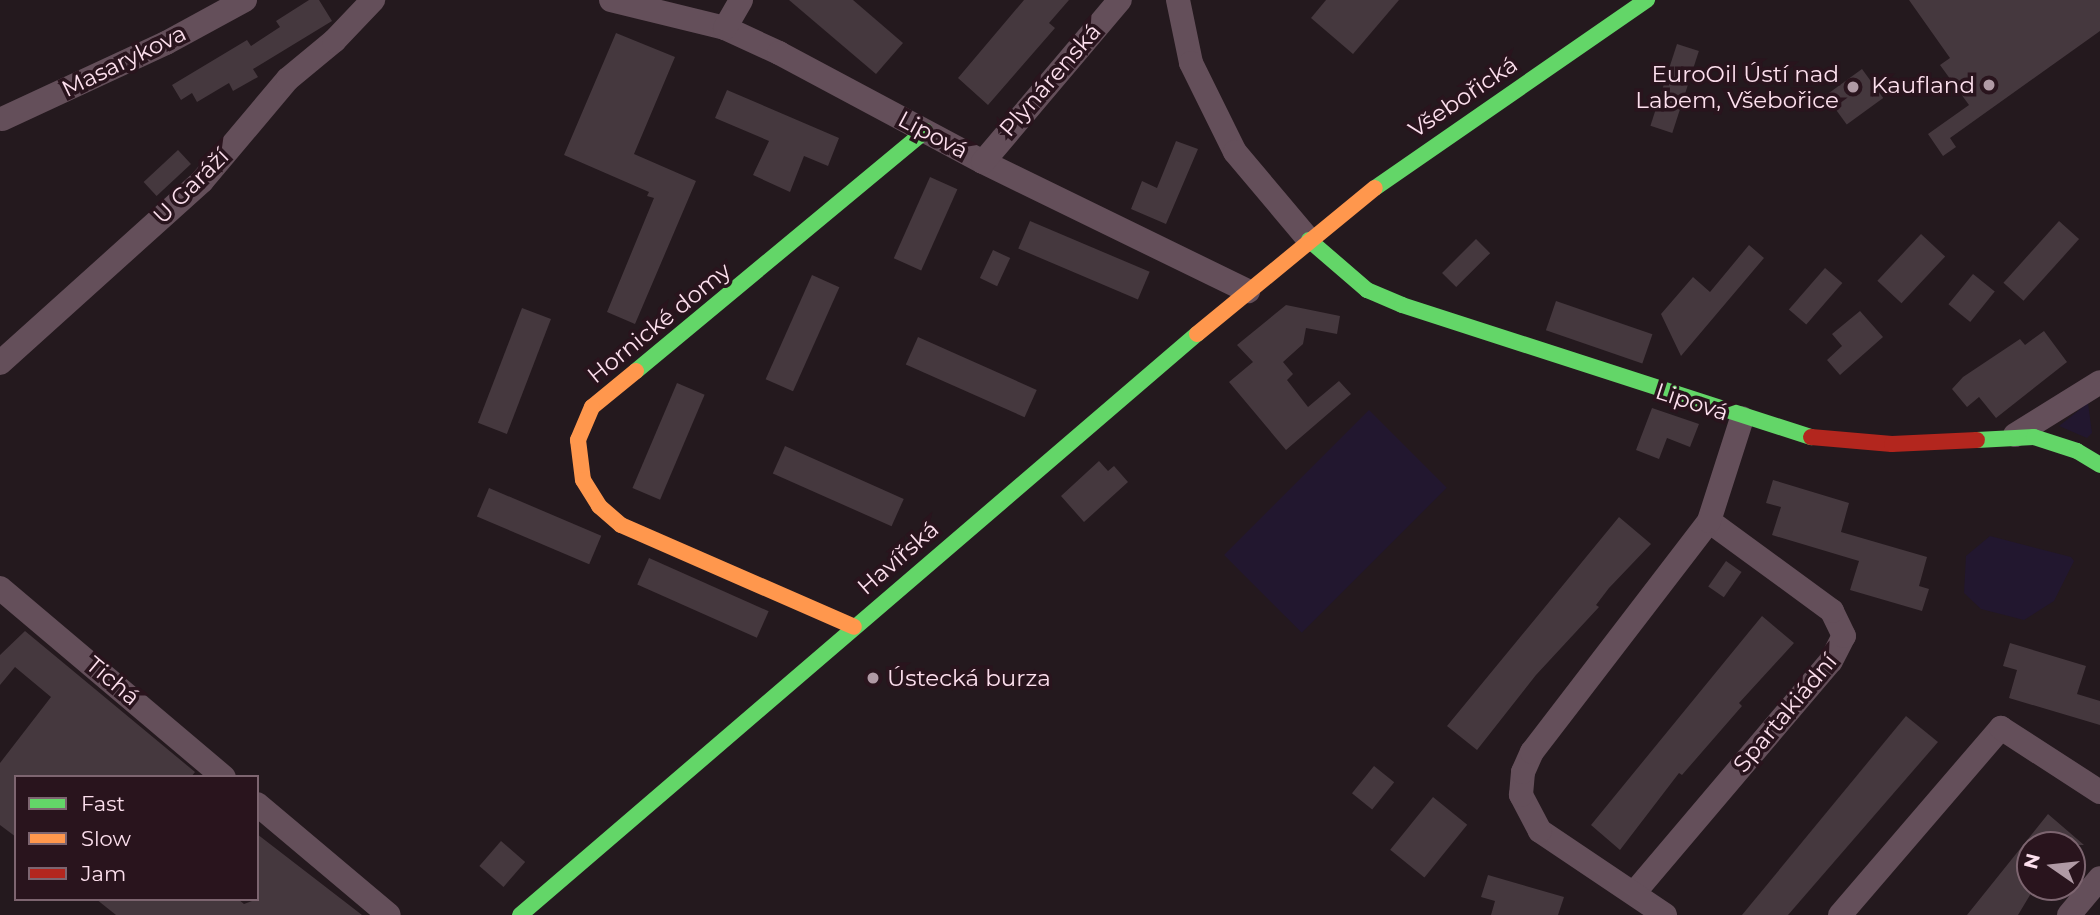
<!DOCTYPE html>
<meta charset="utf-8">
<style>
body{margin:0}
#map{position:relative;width:2100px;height:915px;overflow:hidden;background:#24191e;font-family:Montserrat,sans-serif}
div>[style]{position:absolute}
.green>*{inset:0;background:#22172f;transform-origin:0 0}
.building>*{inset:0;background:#45383e;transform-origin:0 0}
.street>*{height:24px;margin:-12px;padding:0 12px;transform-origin:12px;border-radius:12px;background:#644f5a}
.fast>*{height:16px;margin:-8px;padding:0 8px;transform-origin:8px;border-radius:8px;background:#63d668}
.slow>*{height:16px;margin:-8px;padding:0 8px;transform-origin:8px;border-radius:8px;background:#ff974d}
.jam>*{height:16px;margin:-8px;padding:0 8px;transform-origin:8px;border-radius:8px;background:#b3261e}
.dots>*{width:19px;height:19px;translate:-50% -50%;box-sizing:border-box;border:4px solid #29141d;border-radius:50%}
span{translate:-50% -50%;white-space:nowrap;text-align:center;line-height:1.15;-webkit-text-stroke:7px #29141d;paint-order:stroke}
.street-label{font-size:23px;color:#fcdfed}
.poi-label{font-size:23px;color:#fcdfed}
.right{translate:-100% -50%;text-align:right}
.left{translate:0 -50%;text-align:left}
.legend{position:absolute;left:14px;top:775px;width:245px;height:126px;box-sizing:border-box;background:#29141d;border:2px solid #7d6570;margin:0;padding:9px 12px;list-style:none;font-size:21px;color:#fcdfed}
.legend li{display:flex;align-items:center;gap:14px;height:35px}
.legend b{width:35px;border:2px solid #7d6570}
.north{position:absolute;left:2016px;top:831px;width:70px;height:70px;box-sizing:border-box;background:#29141d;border:2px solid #7d6570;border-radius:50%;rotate:284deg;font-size:19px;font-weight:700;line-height:28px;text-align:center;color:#fcdfed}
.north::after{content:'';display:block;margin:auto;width:24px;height:32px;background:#b09aa5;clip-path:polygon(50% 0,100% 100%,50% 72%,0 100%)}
</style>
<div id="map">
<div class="green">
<div style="clip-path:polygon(2088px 403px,2092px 433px,2087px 438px,2059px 426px)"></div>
<div style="left:1369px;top:410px;width:110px;height:205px;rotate:45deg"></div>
<div style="clip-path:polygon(1990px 536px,2071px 557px,2074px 561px,2054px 601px,2024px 620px,1981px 609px,1964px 593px,1966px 556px)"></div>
</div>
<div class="building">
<div style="clip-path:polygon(309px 0,319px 0,332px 21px,253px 69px,258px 77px,233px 91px,229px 83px,197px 102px,192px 93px,181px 100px,172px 85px,247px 40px,251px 46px,280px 27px,276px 21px)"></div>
<div style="clip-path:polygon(789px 0,853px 0,903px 43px,876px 74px)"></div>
<div style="clip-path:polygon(1024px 0,1069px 0,1049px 23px,1055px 28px,988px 105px,958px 78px)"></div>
<div style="clip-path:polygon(1326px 0,1399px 0,1353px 54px,1311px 18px)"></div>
<div style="clip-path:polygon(1909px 0,2100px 0,2100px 31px,1950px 138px,1956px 147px,1943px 156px,1928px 134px,1969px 105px,1940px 65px,1950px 58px)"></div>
<div style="clip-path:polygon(616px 33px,675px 57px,634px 154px,696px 181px,635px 324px,607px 312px,654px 198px,647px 196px,649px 192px,564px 155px)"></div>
<div style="left:1677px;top:44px;width:23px;height:86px;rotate:18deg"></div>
<div style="left:1862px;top:69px;width:36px;height:45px;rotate:54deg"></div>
<div style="clip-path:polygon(727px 90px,839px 138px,828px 166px,804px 156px,790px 192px,753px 175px,769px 141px,715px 118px)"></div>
<div style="clip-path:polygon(1176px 141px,1198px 149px,1166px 224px,1131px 209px,1142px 181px,1157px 188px)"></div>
<div style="left:178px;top:150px;width:19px;height:47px;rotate:47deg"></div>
<div style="left:930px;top:177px;width:30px;height:89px;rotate:24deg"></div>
<div style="left:1030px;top:221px;width:130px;height:30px;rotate:23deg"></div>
<div style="left:2059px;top:221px;width:27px;height:83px;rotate:42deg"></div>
<div style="left:1921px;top:234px;width:33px;height:64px;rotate:43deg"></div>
<div style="left:1476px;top:239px;width:20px;height:48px;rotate:45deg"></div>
<div style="clip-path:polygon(1749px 245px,1764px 258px,1681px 356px,1661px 314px,1693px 277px,1710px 292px)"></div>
<div style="left:993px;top:250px;width:19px;height:31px;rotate:25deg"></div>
<div style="left:1825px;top:268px;width:23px;height:55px;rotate:41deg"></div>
<div style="left:1973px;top:274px;width:28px;height:39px;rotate:39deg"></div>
<div style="left:812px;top:275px;width:30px;height:114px;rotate:24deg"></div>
<div style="left:1556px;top:301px;width:102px;height:31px;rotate:19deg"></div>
<div style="clip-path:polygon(1286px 305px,1340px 316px,1337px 334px,1306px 328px,1303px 344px,1283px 362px,1293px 374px,1287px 380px,1308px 407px,1339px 381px,1351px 394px,1286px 450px,1229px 382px,1253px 362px,1237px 345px)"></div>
<div style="left:522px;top:308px;width:31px;height:123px;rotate:21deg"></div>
<div style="clip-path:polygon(1860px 311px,1883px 337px,1840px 375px,1827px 360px,1842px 346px,1832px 334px)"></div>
<div style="clip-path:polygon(2044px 331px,2067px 362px,1996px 418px,1979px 397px,1967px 407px,1952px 389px,1963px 377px,2020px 339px,2025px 345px)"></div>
<div style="left:918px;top:337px;width:130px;height:30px;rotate:24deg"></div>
<div style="left:677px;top:383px;width:30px;height:114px;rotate:23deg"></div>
<div style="clip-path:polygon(1652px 408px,1699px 424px,1690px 447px,1667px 438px,1659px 459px,1636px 450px)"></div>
<div style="left:785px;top:446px;width:130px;height:30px;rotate:24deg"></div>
<div style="clip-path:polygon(1099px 461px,1108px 471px,1114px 466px,1128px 482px,1084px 522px,1061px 496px)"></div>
<div style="clip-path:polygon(1773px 480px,1849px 503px,1841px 532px,1927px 557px,1919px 586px,1929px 589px,1922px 611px,1850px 590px,1859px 561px,1772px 535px,1781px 507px,1766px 503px)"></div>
<div style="left:489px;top:488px;width:122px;height:31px;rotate:23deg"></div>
<div style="clip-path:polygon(1619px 517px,1651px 544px,1609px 588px,1596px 605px,1599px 607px,1536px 675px,1477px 750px,1447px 726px)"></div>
<div style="left:649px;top:558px;width:131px;height:29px;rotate:24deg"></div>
<div style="left:1726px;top:561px;width:19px;height:31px;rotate:35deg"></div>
<div style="clip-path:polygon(1762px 616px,1794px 643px,1739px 703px,1742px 706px,1682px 775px,1679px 773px,1620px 850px,1591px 825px)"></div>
<div style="clip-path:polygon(25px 631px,195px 772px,191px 777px,16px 777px,16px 837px,0 825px,0 763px,51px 697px,15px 667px,0 685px,0 655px)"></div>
<div style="clip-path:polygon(2010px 643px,2086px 666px,2077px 694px,2100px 701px,2100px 725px,2009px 698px,2017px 670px,2003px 666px)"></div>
<div style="clip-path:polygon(1906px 716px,1938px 742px,1788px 915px,1742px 915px)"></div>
<div style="left:1374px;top:766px;width:26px;height:35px;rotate:39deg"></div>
<div style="left:1433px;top:797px;width:44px;height:68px;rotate:39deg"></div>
<div style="clip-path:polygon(2048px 814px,2084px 845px,2030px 845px,2030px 895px,2018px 915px,1967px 915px)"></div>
<div style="clip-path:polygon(257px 834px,362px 915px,116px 915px,96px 899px,238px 899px,244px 904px,257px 899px)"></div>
<div style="left:501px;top:841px;width:32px;height:33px;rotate:41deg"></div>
<div style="clip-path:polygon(1488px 875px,1564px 897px,1558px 915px,1491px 915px,1495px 901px,1481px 897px)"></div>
</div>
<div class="street">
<div style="left:611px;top:0;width:117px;rotate:13.8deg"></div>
<div style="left:725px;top:28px;width:60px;rotate:24.8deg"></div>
<div style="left:779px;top:53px;width:231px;rotate:28.1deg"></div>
<div style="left:983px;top:162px;width:295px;rotate:26deg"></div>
<div style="left:1178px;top:0;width:64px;rotate:78.3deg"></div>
<div style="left:1191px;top:63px;width:99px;rotate:63.7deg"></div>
<div style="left:1235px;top:152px;width:115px;rotate:49.9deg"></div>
<div style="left:725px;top:28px;width:32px;rotate:-60deg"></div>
<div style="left:2px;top:119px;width:181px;rotate:-24.9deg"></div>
<div style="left:166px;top:43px;width:90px;rotate:-28.6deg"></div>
<div style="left:983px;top:162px;width:212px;rotate:-49.8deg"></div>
<div style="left:0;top:363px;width:272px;rotate:-42deg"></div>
<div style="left:202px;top:181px;width:133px;rotate:-49.9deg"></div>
<div style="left:288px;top:79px;width:60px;rotate:-39.6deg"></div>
<div style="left:334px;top:41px;width:57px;rotate:-46.4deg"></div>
<div style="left:2015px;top:435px;width:100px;rotate:-31.9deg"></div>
<div style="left:0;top:588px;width:293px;rotate:40.2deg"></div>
<div style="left:257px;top:804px;width:172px;rotate:40.1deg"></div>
<div style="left:1634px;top:893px;width:304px;rotate:-49.7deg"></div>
<div style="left:1831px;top:661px;width:28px;rotate:-63deg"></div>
<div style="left:1844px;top:636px;width:28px;rotate:-116deg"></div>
<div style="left:1832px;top:611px;width:152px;rotate:-143.8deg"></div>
<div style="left:1665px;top:915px;width:151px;rotate:-146.1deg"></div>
<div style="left:1540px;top:831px;width:41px;rotate:-117.8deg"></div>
<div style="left:1521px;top:795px;width:23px;rotate:-85deg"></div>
<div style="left:1523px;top:772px;width:22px;rotate:-66deg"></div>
<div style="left:1532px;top:752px;width:291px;rotate:-52.5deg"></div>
<div style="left:1709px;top:521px;width:108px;rotate:-72.2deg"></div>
<div style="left:1840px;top:915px;width:247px;rotate:-49.3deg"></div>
<div style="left:2001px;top:728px;width:118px;rotate:32.9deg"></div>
<div style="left:2069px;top:915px;width:48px;rotate:-50deg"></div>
</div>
<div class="fast">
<div style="left:1375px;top:188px;width:331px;rotate:-34.7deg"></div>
<div style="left:1309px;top:240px;width:77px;rotate:40.8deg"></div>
<div style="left:1367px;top:290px;width:38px;rotate:23deg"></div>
<div style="left:1402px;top:305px;width:430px;rotate:17.9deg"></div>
<div style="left:636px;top:371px;width:376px;rotate:-39.7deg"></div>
<div style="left:1977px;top:440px;width:57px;rotate:-3deg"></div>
<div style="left:2034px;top:437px;width:45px;rotate:18deg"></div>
<div style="left:2077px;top:451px;width:27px;rotate:31deg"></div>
<div style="left:520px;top:915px;width:892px;rotate:-40.64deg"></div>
</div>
<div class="slow">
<div style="left:1197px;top:334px;width:230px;rotate:-39.4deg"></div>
<div style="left:636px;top:371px;width:57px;rotate:140.7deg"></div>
<div style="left:592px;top:407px;width:36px;rotate:113deg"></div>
<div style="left:578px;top:440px;width:40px;rotate:82.9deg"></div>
<div style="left:583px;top:480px;width:31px;rotate:58deg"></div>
<div style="left:599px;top:506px;width:29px;rotate:41deg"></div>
<div style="left:621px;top:525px;width:254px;rotate:23.6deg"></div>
</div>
<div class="jam">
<div style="left:1811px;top:437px;width:81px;rotate:4.9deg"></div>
<div style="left:1892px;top:444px;width:85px;rotate:-2.7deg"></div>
</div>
<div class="dots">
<div style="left:1989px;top:85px;background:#b09aa5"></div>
<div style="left:1853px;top:87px;background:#b09aa5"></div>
<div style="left:873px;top:678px;background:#b09aa5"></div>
</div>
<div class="street-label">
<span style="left:124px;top:61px;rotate:-26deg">Masarykova</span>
<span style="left:1050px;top:80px;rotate:-49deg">Plynárenská</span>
<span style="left:1463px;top:97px;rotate:-34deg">Všebořická</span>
<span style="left:933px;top:135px;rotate:28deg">Lipová</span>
<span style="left:191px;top:186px;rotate:-45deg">U Garáží</span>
<span style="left:659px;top:323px;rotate:-39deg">Hornické domy</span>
<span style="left:1692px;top:402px;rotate:18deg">Lipová</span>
<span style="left:898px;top:558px;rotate:-41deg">Havířská</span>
<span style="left:113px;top:681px;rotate:40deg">Tichá</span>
<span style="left:1785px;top:713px;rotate:-50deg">Spartakiádní</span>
</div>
<div class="poi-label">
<span class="right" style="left:1839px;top:87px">EuroOil Ústí nad<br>Labem, Všebořice</span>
<span class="right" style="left:1975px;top:85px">Kaufland</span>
<span class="left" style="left:887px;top:678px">Ústecká burza</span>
</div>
<ul class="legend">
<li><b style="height:9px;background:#63d668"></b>Fast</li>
<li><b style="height:9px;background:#ff974d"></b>Slow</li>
<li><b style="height:9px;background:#b3261e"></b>Jam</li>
</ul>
<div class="north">N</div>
</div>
